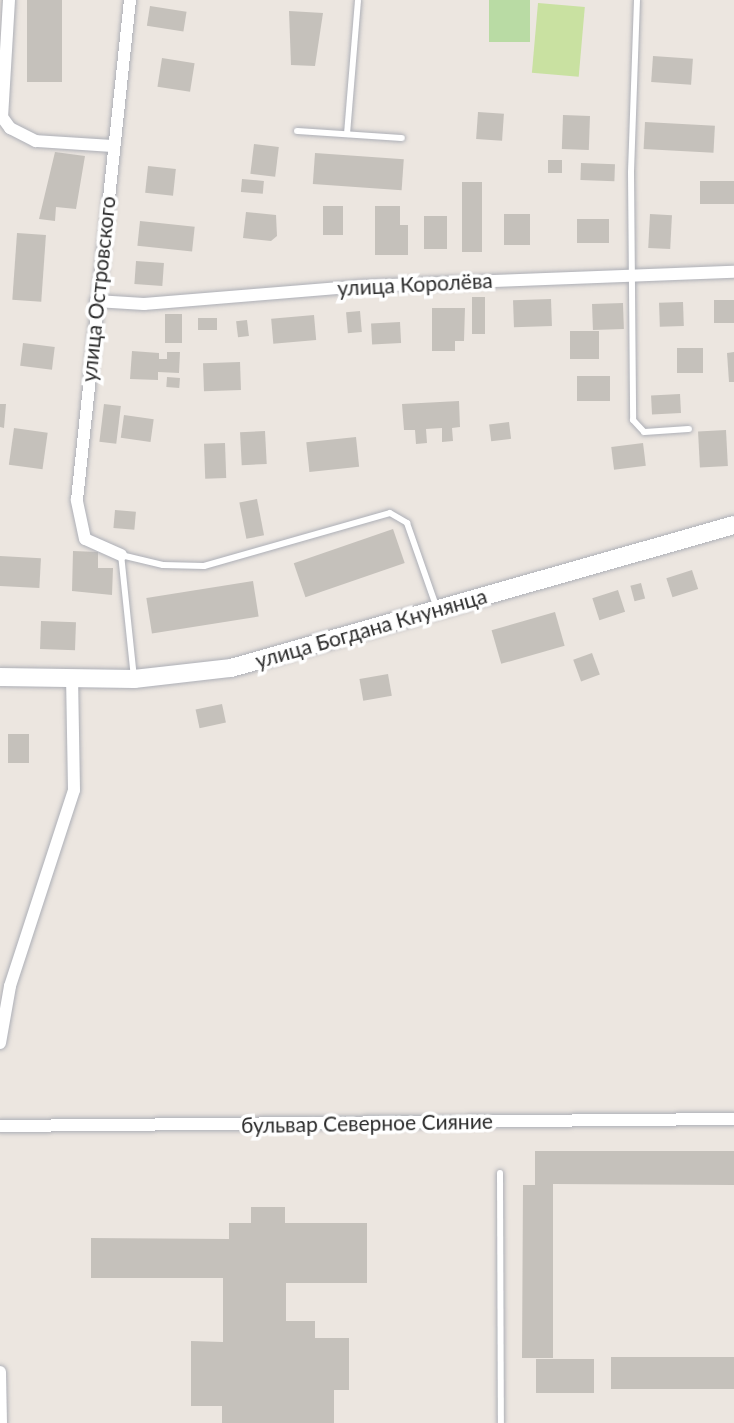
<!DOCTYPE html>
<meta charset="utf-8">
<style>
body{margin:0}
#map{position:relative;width:734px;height:1423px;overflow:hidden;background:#ece6e0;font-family:Lato,sans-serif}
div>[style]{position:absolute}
.green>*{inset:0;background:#b9dba4;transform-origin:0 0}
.pitch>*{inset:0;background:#c9e1a1;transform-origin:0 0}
.building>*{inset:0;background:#c5c1bb;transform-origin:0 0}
.roads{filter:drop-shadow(0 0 2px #adafb6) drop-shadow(0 0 2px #adafb6)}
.lane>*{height:6px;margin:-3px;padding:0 3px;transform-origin:3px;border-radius:3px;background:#fff}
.street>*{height:12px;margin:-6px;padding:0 6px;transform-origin:6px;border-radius:6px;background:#fff}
.secondary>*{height:18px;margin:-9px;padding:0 9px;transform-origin:9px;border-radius:9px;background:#fff}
span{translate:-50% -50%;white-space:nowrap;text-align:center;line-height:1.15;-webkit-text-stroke:7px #fff;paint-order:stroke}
.street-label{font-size:21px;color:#2c2c2c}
</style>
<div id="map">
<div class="green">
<div style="left:489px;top:0;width:41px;height:42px"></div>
</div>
<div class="pitch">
<div style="left:538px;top:3px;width:47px;height:70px;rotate:5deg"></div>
</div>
<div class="building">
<div style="left:27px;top:0;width:35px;height:82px"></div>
<div style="left:150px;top:6px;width:37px;height:20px;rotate:9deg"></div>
<div style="clip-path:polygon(289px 11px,323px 13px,315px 66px,291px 65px)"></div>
<div style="left:653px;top:56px;width:40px;height:26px;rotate:4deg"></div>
<div style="left:162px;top:58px;width:33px;height:29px;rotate:9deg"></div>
<div style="left:478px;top:112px;width:26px;height:27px;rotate:4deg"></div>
<div style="left:563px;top:115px;width:27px;height:34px;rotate:2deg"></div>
<div style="left:645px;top:122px;width:70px;height:27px;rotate:3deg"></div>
<div style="left:254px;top:144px;width:25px;height:30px;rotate:7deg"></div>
<div style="clip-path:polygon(55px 152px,85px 156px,76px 209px,56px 207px,55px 221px,39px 219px)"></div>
<div style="left:315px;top:153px;width:89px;height:31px;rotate:4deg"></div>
<div style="left:548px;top:160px;width:14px;height:13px"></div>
<div style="left:581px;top:163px;width:34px;height:17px;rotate:2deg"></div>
<div style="left:148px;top:166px;width:28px;height:27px;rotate:6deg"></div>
<div style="left:242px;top:179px;width:22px;height:13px;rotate:5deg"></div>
<div style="left:700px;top:181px;width:34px;height:23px"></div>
<div style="left:462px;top:182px;width:20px;height:70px"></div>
<div style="left:323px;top:206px;width:20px;height:29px"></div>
<div style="clip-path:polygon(375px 206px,400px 206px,400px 225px,408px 225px,408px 255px,375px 255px)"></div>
<div style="clip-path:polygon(246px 212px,276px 215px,277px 236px,271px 241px,243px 238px)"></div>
<div style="left:504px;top:214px;width:26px;height:31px"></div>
<div style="left:650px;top:214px;width:22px;height:34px;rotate:3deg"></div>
<div style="left:424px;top:216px;width:23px;height:33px"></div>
<div style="left:609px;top:219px;width:24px;height:32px;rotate:90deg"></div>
<div style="left:140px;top:221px;width:55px;height:25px;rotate:6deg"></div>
<div style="left:17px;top:233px;width:29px;height:67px;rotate:4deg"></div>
<div style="left:136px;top:261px;width:28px;height:23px;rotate:4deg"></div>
<div style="left:472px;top:297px;width:13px;height:37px"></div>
<div style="left:551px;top:299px;width:27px;height:38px;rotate:88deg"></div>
<div style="left:734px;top:300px;width:23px;height:20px;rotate:90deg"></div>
<div style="left:683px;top:302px;width:24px;height:24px;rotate:88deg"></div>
<div style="left:623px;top:303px;width:26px;height:31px;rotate:88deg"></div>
<div style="clip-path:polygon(432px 308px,465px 308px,464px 341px,455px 341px,455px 351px,432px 351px)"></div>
<div style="left:360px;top:311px;width:21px;height:14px;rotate:85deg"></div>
<div style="left:165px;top:314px;width:17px;height:29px"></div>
<div style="left:314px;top:315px;width:25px;height:43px;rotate:85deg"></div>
<div style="left:198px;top:318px;width:19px;height:12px"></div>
<div style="left:247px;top:320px;width:16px;height:11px;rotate:83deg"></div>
<div style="left:400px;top:322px;width:21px;height:29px;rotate:87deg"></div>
<div style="left:570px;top:331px;width:29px;height:28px"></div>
<div style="left:23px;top:343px;width:32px;height:23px;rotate:7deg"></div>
<div style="left:677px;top:348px;width:26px;height:25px"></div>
<div style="clip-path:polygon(132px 351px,159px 353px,159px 359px,167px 359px,167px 352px,180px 352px,179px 373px,158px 372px,158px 380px,130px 379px)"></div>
<div style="clip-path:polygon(734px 352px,734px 382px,729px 382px,727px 353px)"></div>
<div style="left:240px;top:362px;width:28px;height:37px;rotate:88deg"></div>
<div style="left:577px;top:376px;width:33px;height:25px"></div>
<div style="left:167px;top:377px;width:13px;height:10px;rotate:4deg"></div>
<div style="left:680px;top:394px;width:19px;height:29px;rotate:87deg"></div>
<div style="clip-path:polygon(459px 401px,460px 427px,452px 428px,453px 441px,442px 442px,442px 428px,426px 429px,427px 443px,416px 444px,415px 430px,404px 430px,402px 404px)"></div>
<div style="clip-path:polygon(0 404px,6px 404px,4px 428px,0 427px)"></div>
<div style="left:104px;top:404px;width:17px;height:38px;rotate:7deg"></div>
<div style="left:124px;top:415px;width:30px;height:23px;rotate:8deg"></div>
<div style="left:509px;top:422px;width:17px;height:20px;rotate:83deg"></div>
<div style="left:14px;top:428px;width:34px;height:37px;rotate:8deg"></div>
<div style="left:726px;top:430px;width:36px;height:28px;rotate:87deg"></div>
<div style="left:265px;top:431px;width:33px;height:25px;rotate:87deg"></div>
<div style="left:356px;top:437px;width:30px;height:50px;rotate:84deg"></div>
<div style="left:225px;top:443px;width:35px;height:21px;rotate:88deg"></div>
<div style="left:643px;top:443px;width:23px;height:32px;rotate:83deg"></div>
<div style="left:257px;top:499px;width:37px;height:18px;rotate:79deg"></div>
<div style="left:115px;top:510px;width:21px;height:18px;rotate:5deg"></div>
<div style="left:393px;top:529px;width:36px;height:105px;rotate:71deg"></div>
<div style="clip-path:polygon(73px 551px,98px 552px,98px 568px,113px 568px,112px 595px,72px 591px)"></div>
<div style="left:0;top:556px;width:41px;height:30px;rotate:3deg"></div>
<div style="left:692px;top:570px;width:20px;height:27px;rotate:72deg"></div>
<div style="left:253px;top:581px;width:36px;height:108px;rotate:81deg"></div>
<div style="left:641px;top:583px;width:16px;height:11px;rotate:75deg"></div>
<div style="left:618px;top:590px;width:23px;height:27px;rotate:72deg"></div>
<div style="left:555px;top:612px;width:35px;height:66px;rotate:74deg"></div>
<div style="left:41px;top:621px;width:35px;height:28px;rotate:2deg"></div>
<div style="left:592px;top:653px;width:23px;height:20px;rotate:70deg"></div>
<div style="left:388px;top:674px;width:22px;height:29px;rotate:80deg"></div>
<div style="left:222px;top:704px;width:19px;height:27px;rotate:78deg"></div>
<div style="left:8px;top:734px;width:21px;height:29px"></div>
<div style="clip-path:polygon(535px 1151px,734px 1151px,734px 1185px,553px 1184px,553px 1358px,522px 1358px,523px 1185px,535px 1185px)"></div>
<div style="clip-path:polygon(251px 1207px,285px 1207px,285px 1223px,367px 1223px,367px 1283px,286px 1283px,286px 1321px,315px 1321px,315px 1338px,349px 1338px,349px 1390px,334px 1390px,334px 1423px,222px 1423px,222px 1406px,191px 1406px,191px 1341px,223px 1342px,223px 1278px,91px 1278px,91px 1238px,229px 1239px,229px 1223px,251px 1223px)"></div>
<div style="left:611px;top:1357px;width:123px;height:32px"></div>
<div style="left:536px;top:1359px;width:58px;height:34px"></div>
</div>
<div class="roads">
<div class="lane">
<div style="left:637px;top:0;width:173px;rotate:92deg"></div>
<div style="left:631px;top:173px;width:247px;rotate:89.5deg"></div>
<div style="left:633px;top:420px;width:16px;rotate:47deg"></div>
<div style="left:644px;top:432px;width:45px;rotate:-3.8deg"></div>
<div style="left:297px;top:131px;width:105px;rotate:3.8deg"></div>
<div style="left:347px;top:134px;width:134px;rotate:-85.3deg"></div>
<div style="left:134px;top:678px;width:124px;rotate:-96deg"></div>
<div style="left:121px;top:555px;width:43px;rotate:13.4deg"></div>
<div style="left:163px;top:565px;width:41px;rotate:1.4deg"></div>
<div style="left:204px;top:566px;width:193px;rotate:-15.9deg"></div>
<div style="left:390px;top:513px;width:20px;rotate:30deg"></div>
<div style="left:407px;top:523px;width:88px;rotate:70.7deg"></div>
<div style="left:500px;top:1173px;width:250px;rotate:89.8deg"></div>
</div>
<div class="street">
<div style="left:9px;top:0;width:117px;rotate:93.4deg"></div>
<div style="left:2px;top:117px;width:14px;rotate:54deg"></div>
<div style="left:10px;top:128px;width:29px;rotate:27deg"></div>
<div style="left:36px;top:141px;width:78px;rotate:3.7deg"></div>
<div style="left:96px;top:301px;width:48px;rotate:3.6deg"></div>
<div style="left:144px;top:304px;width:221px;rotate:-4.7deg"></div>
<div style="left:364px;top:286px;width:370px;rotate:-2.2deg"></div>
<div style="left:121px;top:555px;width:39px;rotate:-156deg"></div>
<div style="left:85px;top:539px;width:40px;rotate:-102deg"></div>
<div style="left:77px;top:500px;width:503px;rotate:-83.95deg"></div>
<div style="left:0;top:1043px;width:58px;rotate:-80deg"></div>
<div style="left:10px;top:986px;width:206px;rotate:-71.9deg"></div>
<div style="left:74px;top:790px;width:112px;rotate:-91deg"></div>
<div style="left:0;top:1126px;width:734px;rotate:-0.55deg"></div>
<div style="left:0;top:1372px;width:51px;rotate:88.9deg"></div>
</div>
<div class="secondary">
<div style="left:0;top:677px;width:134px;rotate:0.9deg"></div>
<div style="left:134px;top:679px;width:98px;rotate:-6.5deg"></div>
<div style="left:231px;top:668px;width:523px;rotate:-15.87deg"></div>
</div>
</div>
<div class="street-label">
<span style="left:415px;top:284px;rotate:-3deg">улица Королёва</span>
<span style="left:98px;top:289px;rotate:-84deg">улица Островского</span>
<span style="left:371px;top:628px;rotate:-16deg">улица Богдана Кнунянца</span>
<span style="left:367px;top:1123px;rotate:-1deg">бульвар Северное Сияние</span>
</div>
</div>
